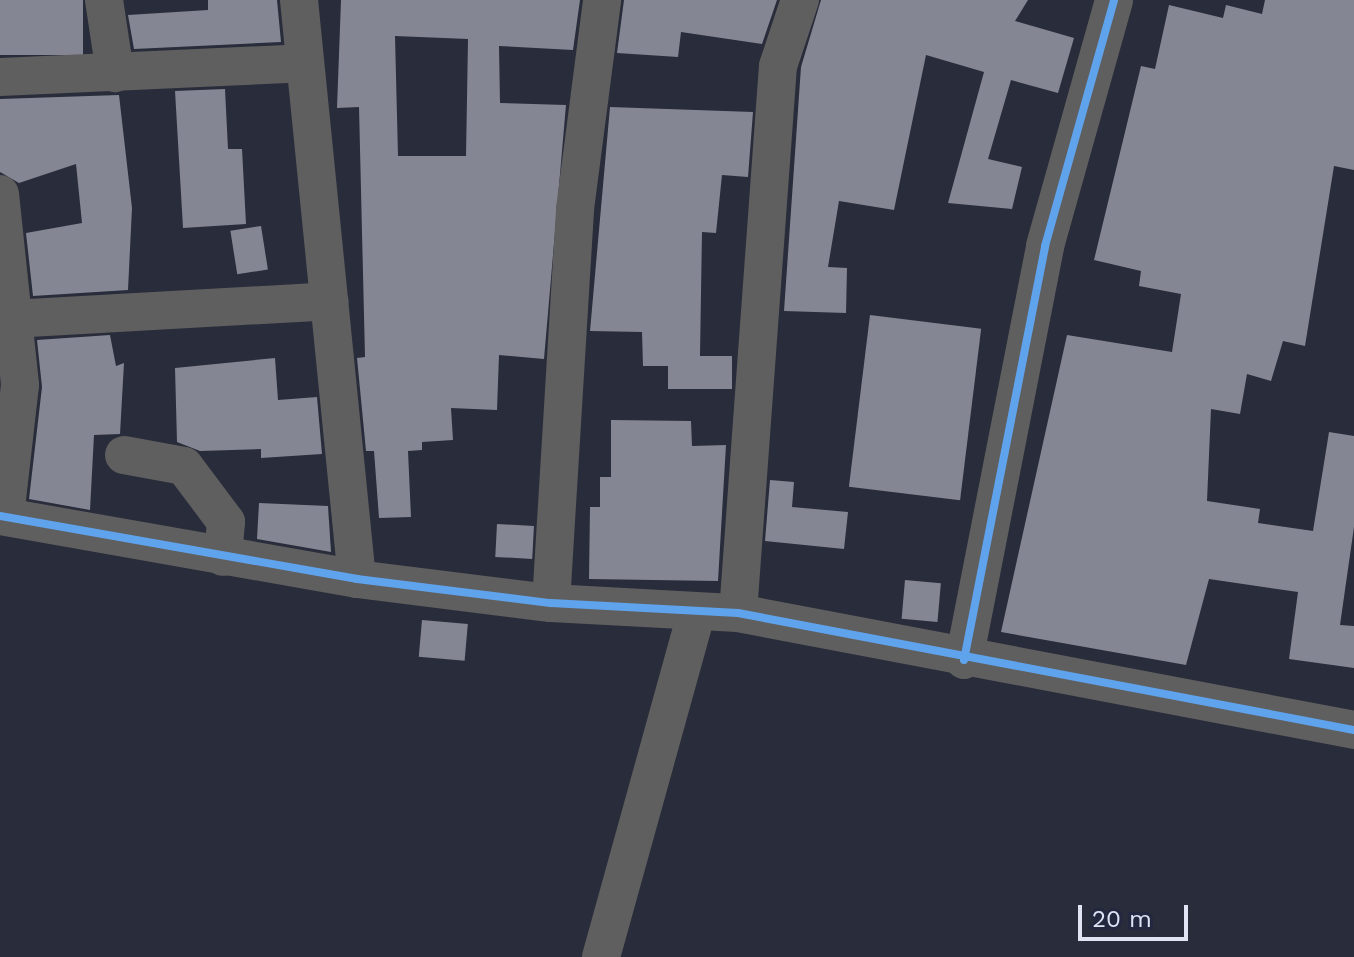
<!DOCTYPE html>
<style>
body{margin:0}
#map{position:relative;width:1354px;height:957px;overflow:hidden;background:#292c3a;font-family:"Work Sans",sans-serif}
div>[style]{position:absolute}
.building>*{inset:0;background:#858693;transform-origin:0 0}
.street>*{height:38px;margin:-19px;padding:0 19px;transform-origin:19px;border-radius:19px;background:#5f5f5f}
.cycleway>*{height:8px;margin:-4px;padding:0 4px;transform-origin:4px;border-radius:4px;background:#60a3ed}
span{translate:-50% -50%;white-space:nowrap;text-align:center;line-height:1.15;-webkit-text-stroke:8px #232740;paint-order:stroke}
.scale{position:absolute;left:1078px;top:905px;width:110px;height:36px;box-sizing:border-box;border:4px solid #e1e4f5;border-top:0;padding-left:10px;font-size:24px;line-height:28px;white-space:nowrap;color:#e1e4f5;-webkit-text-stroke:6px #232740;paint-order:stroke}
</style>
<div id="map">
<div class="building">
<div style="left:0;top:0;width:83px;height:55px"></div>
<div style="clip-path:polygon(208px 0,277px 0,281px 42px,134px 49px,128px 15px,208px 10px)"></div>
<div style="clip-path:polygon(evenodd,341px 0,580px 0,573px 50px,499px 46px,500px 103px,566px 105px,544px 359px,499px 355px,497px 410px,451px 408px,453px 440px,422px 442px,422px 450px,408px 451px,411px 517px,379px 518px,374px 451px,366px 451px,357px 358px,365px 357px,359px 107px,337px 108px,341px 0,395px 36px,468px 39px,466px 156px,398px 156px,395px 36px)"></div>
<div style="clip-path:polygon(624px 0,777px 0,762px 44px,681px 32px,678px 57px,617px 53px)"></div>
<div style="clip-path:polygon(821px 0,1028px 0,1015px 21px,1074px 38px,1058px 93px,1011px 80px,988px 159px,1022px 167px,1012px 209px,948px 203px,984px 72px,926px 55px,894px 210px,839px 201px,828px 267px,847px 268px,846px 313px,784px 311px,801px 67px)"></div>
<div style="clip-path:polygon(1265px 0,1354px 0,1354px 170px,1334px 166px,1305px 346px,1283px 341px,1271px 381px,1247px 374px,1240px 414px,1211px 409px,1207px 501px,1260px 509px,1258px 523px,1313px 531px,1329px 432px,1354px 436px,1354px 527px,1340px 625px,1354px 626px,1354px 668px,1289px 659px,1298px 592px,1209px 579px,1186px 665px,1001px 632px,1067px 335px,1172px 352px,1181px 294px,1139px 286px,1141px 271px,1094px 260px,1141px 66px,1155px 69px,1169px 5px,1223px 18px,1226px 5px,1262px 14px)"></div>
<div style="clip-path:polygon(225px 89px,228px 149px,242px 149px,246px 224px,183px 228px,175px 91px)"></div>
<div style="clip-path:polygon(119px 95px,132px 208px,128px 290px,33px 296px,26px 233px,82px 223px,76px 164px,19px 183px,0 172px,0 99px)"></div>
<div style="clip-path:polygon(610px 107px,753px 112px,748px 177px,722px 175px,716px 233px,702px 232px,700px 356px,732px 356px,732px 389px,668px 389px,668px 366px,643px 366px,642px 332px,590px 331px)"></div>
<div style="left:261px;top:226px;width:44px;height:31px;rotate:81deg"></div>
<div style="left:870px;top:315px;width:112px;height:173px;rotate:7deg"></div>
<div style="clip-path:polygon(110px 335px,116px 366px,124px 363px,120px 434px,94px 435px,90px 510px,29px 499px,42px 387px,37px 340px)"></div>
<div style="clip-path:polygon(275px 358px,278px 400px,317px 397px,322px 454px,261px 458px,261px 449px,200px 451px,177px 442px,175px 368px)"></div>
<div style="clip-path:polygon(611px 420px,691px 421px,692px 446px,726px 445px,718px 581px,589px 579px,590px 507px,600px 507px,600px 477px,611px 477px)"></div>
<div style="clip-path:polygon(770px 480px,794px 482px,792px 507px,848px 512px,844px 549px,765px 541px)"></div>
<div style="clip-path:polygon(259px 503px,328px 506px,331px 552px,257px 539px)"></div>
<div style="left:497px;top:524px;width:37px;height:33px;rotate:3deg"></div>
<div style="left:905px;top:580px;width:36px;height:39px;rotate:5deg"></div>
<div style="left:422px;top:620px;width:46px;height:37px;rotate:5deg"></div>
</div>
<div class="street">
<div style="left:104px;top:0;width:74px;rotate:81.4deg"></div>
<div style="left:299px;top:0;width:582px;rotate:84.28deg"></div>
<div style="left:0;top:77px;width:303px;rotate:-2.6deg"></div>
<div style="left:0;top:194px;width:192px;rotate:84deg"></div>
<div style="left:20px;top:385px;width:132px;rotate:96.5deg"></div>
<div style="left:11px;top:319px;width:319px;rotate:-3.2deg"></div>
<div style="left:124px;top:455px;width:61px;rotate:10.4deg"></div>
<div style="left:184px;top:466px;width:70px;rotate:53.1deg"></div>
<div style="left:226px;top:522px;width:35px;rotate:95deg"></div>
<div style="left:0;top:516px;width:363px;rotate:10deg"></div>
<div style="left:357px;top:579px;width:195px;rotate:7.1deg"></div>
<div style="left:551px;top:603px;width:187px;rotate:3.1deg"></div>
<div style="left:738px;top:613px;width:627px;rotate:10.75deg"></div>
<div style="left:551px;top:603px;width:395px;rotate:-86.5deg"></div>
<div style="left:575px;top:209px;width:211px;rotate:-82.6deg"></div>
<div style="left:738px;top:613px;width:548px;rotate:-85.82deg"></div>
<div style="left:778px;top:66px;width:70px;rotate:-71.6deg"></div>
<div style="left:964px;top:660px;width:422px;rotate:-78.9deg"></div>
<div style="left:1045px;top:246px;width:255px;rotate:-74.3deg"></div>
<div style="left:601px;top:957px;width:356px;rotate:-74.5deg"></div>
</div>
<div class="cycleway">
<div style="left:0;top:516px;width:363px;rotate:10deg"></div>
<div style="left:357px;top:579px;width:195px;rotate:7.1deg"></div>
<div style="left:551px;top:603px;width:187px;rotate:3.1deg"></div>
<div style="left:738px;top:613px;width:627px;rotate:10.75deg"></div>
<div style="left:964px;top:660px;width:422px;rotate:-78.9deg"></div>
<div style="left:1045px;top:246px;width:255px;rotate:-74.3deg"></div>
</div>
<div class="scale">20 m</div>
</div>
